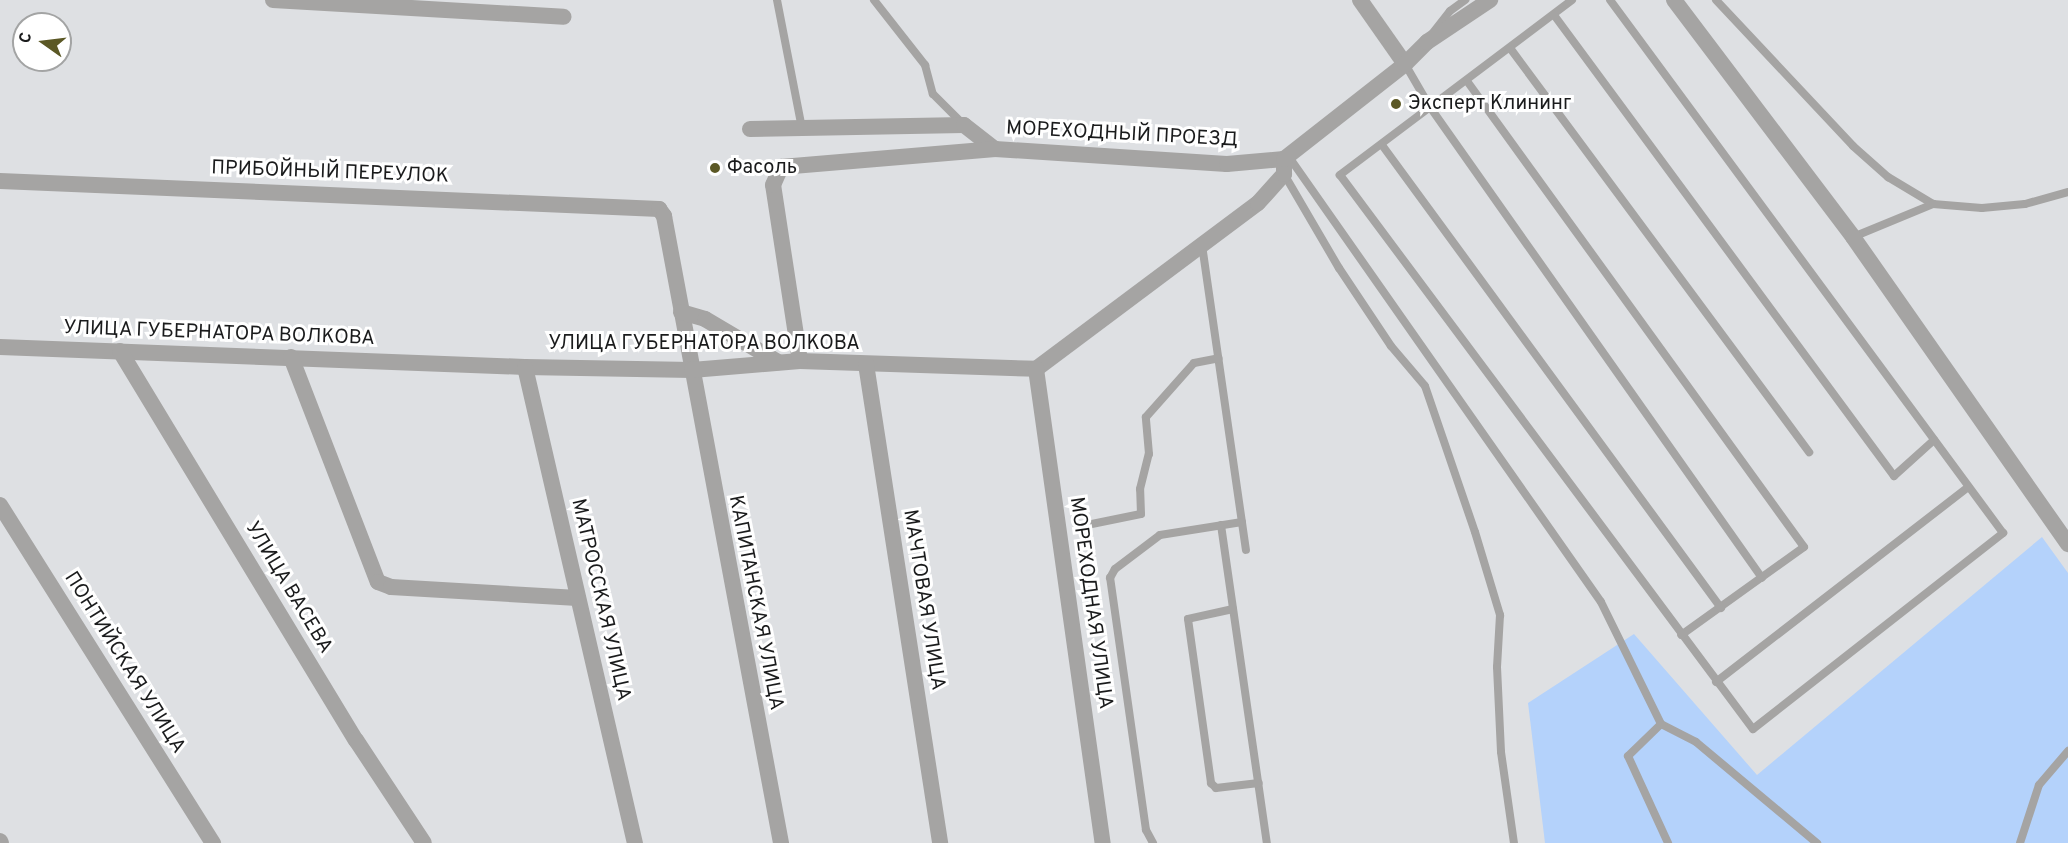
<!DOCTYPE html>
<meta charset="utf-8">
<style>
body{margin:0}
#map{position:relative;width:2068px;height:843px;overflow:hidden;background:#dee0e3;font-family:Overpass,sans-serif}
div>[style]{position:absolute}
.green>*{inset:0;background:#b4d2fb}
.lane>*{height:8px;margin:-4px;padding:0 4px;transform-origin:4px;border-radius:4px;background:#a5a4a3}
.street>*{height:16px;margin:-8px;padding:0 8px;transform-origin:8px;border-radius:8px;background:#a5a4a3}
.dots>*{width:16px;height:16px;translate:-50% -50%;box-sizing:border-box;border:3px solid #fff;border-radius:50%}
span{translate:-50% -50%;white-space:nowrap;text-align:center;line-height:1.15;-webkit-text-stroke:6px #fff;paint-order:stroke}
.poi-label{font-size:20px;color:#1a1b1c}
.left{translate:0 -50%;text-align:left}
.street-label{font-size:20px;color:#1a1b1c}
.north{position:absolute;left:12px;top:12px;width:60px;height:60px;box-sizing:border-box;background:#fff;border:2px solid #a3a4a4;border-radius:50%;rotate:284deg;font-size:16px;font-weight:700;line-height:24px;text-align:center;color:#1a1b1c}
.north::after{content:'';display:block;margin:auto;width:21px;height:27px;background:#5b5825;clip-path:polygon(50% 0,100% 100%,50% 72%,0 100%)}
</style>
<div id="map">
<div class="green">
<div style="clip-path:polygon(2042px 537px,2068px 573px,2068px 843px,1545px 843px,1528px 703px,1634px 634px,1757px 775px)"></div>
</div>
<div class="lane">
<div style="left:777px;top:0;width:131px;rotate:79deg"></div>
<div style="left:874px;top:0;width:83px;rotate:51.9deg"></div>
<div style="left:925px;top:65px;width:30px;rotate:75deg"></div>
<div style="left:933px;top:94px;width:44px;rotate:45deg"></div>
<div style="left:1572px;top:0;width:291px;rotate:143deg"></div>
<div style="left:1340px;top:175px;width:691px;rotate:53.3deg"></div>
<div style="left:1753px;top:729px;width:318px;rotate:-38.1deg"></div>
<div style="left:2003px;top:533px;width:662px;rotate:-126.4deg"></div>
<div style="left:1716px;top:0;width:200px;rotate:46.8deg"></div>
<div style="left:1853px;top:146px;width:47px;rotate:41.5deg"></div>
<div style="left:1888px;top:177px;width:52px;rotate:31deg"></div>
<div style="left:1554px;top:15px;width:573px;rotate:53.59deg"></div>
<div style="left:1894px;top:476px;width:54px;rotate:-42deg"></div>
<div style="left:1432px;top:34px;width:29px;rotate:-52deg"></div>
<div style="left:1450px;top:11px;width:19px;rotate:-36deg"></div>
<div style="left:1510px;top:48px;width:503px;rotate:53.49deg"></div>
<div style="left:1405px;top:64px;width:50px;rotate:59.8deg"></div>
<div style="left:1430px;top:107px;width:576px;rotate:54.82deg"></div>
<div style="left:1467px;top:81px;width:575px;rotate:54.13deg"></div>
<div style="left:1804px;top:547px;width:151px;rotate:144.4deg"></div>
<div style="left:1382px;top:145px;width:574px;rotate:53.79deg"></div>
<div style="left:1289px;top:157px;width:543px;rotate:54.96deg"></div>
<div style="left:1601px;top:602px;width:136px;rotate:63.8deg"></div>
<div style="left:1661px;top:724px;width:46px;rotate:135.9deg"></div>
<div style="left:1628px;top:756px;width:96px;rotate:65.3deg"></div>
<div style="left:1284px;top:174px;width:109px;rotate:59.7deg"></div>
<div style="left:1339px;top:268px;width:94px;rotate:56.3deg"></div>
<div style="left:1391px;top:346px;width:52px;rotate:49.6deg"></div>
<div style="left:1425px;top:386px;width:154px;rotate:71.1deg"></div>
<div style="left:1475px;top:532px;width:87px;rotate:73.2deg"></div>
<div style="left:1500px;top:615px;width:52px;rotate:93.3deg"></div>
<div style="left:1497px;top:667px;width:85px;rotate:87.3deg"></div>
<div style="left:1501px;top:752px;width:92px;rotate:81.9deg"></div>
<div style="left:1853px;top:237px;width:87px;rotate:-22.4deg"></div>
<div style="left:1933px;top:204px;width:49px;rotate:4.7deg"></div>
<div style="left:1982px;top:208px;width:43px;rotate:-5.3deg"></div>
<div style="left:2025px;top:204px;width:45px;rotate:-15.6deg"></div>
<div style="left:1202px;top:245px;width:308px;rotate:81.8deg"></div>
<div style="left:1221px;top:525px;width:321px;rotate:81.8deg"></div>
<div style="left:1082px;top:526px;width:60px;rotate:-11.5deg"></div>
<div style="left:1141px;top:514px;width:25px;rotate:-92deg"></div>
<div style="left:1140px;top:489px;width:36px;rotate:-76deg"></div>
<div style="left:1149px;top:454px;width:37px;rotate:-95deg"></div>
<div style="left:1146px;top:417px;width:72px;rotate:-48.4deg"></div>
<div style="left:1194px;top:363px;width:25px;rotate:-11deg"></div>
<div style="left:1233px;top:609px;width:46px;rotate:167.5deg"></div>
<div style="left:1188px;top:619px;width:166px;rotate:82deg"></div>
<div style="left:1211px;top:783px;width:7px;rotate:45deg"></div>
<div style="left:1216px;top:788px;width:43px;rotate:-6.6deg"></div>
<div style="left:1716px;top:682px;width:319px;rotate:-37.7deg"></div>
<div style="left:1661px;top:724px;width:39px;rotate:27deg"></div>
<div style="left:1696px;top:742px;width:158px;rotate:39.9deg"></div>
<div style="left:1153px;top:843px;width:15px;rotate:-118deg"></div>
<div style="left:1146px;top:830px;width:255px;rotate:-98.1deg"></div>
<div style="left:1110px;top:578px;width:10px;rotate:-61deg"></div>
<div style="left:1115px;top:569px;width:56px;rotate:-37.1deg"></div>
<div style="left:1160px;top:535px;width:83px;rotate:-9deg"></div>
<div style="left:2020px;top:843px;width:61px;rotate:-71.9deg"></div>
<div style="left:2039px;top:785px;width:45px;rotate:-49.5deg"></div>
</div>
<div class="street">
<div style="left:273px;top:0;width:291px;rotate:3.3deg"></div>
<div style="left:1360px;top:0;width:78px;rotate:54.9deg"></div>
<div style="left:1674px;top:0;width:297px;rotate:52.9deg"></div>
<div style="left:1853px;top:237px;width:375px;rotate:55deg"></div>
<div style="left:750px;top:129px;width:214px;rotate:-1.1deg"></div>
<div style="left:964px;top:125px;width:39px;rotate:38deg"></div>
<div style="left:995px;top:149px;width:232px;rotate:3.7deg"></div>
<div style="left:1227px;top:164px;width:57px;rotate:-5deg"></div>
<div style="left:0;top:181px;width:660px;rotate:2.43deg"></div>
<div style="left:659px;top:209px;width:9px;rotate:54deg"></div>
<div style="left:664px;top:216px;width:638px;rotate:79.43deg"></div>
<div style="left:681px;top:312px;width:25px;rotate:16deg"></div>
<div style="left:705px;top:319px;width:85px;rotate:30.5deg"></div>
<div style="left:0;top:347px;width:525px;rotate:2.18deg"></div>
<div style="left:525px;top:367px;width:167px;rotate:1deg"></div>
<div style="left:692px;top:370px;width:108px;rotate:-4.8deg"></div>
<div style="left:800px;top:361px;width:236px;rotate:1.9deg"></div>
<div style="left:1036px;top:369px;width:277px;rotate:-36.8deg"></div>
<div style="left:1258px;top:203px;width:39px;rotate:-48deg"></div>
<div style="left:1284px;top:174px;width:15px;rotate:-90deg"></div>
<div style="left:1284px;top:159px;width:154px;rotate:-38.1deg"></div>
<div style="left:1405px;top:64px;width:31px;rotate:-45deg"></div>
<div style="left:1427px;top:42px;width:76px;rotate:-33.7deg"></div>
<div style="left:120px;top:351px;width:455px;rotate:58.8deg"></div>
<div style="left:356px;top:740px;width:123px;rotate:56.6deg"></div>
<div style="left:291px;top:357px;width:241px;rotate:68.9deg"></div>
<div style="left:378px;top:582px;width:14px;rotate:21deg"></div>
<div style="left:391px;top:587px;width:187px;rotate:3.4deg"></div>
<div style="left:800px;top:361px;width:178px;rotate:-98.7deg"></div>
<div style="left:773px;top:185px;width:20px;rotate:-66deg"></div>
<div style="left:781px;top:167px;width:215px;rotate:-4.8deg"></div>
<div style="left:866px;top:364px;width:485px;rotate:81.2deg"></div>
<div style="left:525px;top:367px;width:489px;rotate:77deg"></div>
<div style="left:1036px;top:369px;width:479px;rotate:82deg"></div>
<div style="left:0;top:505px;width:400px;rotate:57.8deg"></div>
<div style="left:0;top:841px;width:2px;rotate:63deg"></div>
</div>
<div class="dots">
<div style="left:1396px;top:104px;background:#5b5825"></div>
<div style="left:715px;top:168px;background:#5b5825"></div>
</div>
<div class="poi-label">
<span class="left" style="left:1408px;top:104px">Эксперт Клининг</span>
<span class="left" style="left:727px;top:168px">Фасоль</span>
</div>
<div class="street-label">
<span style="left:1122px;top:135px;rotate:3deg">МОРЕХОДНЫЙ ПРОЕЗД</span>
<span style="left:330px;top:173px;rotate:2deg">ПРИБОЙНЫЙ ПЕРЕУЛОК</span>
<span style="left:219px;top:334px;rotate:2deg">УЛИЦА ГУБЕРНАТОРА ВОЛКОВА</span>
<span style="left:704px;top:344px">УЛИЦА ГУБЕРНАТОРА ВОЛКОВА</span>
<span style="left:288px;top:588px;rotate:59deg">УЛИЦА ВАСЕВА</span>
<span style="left:600px;top:600px;rotate:77deg">МАТРОССКАЯ УЛИЦА</span>
<span style="left:923px;top:600px;rotate:81deg">МАЧТОВАЯ УЛИЦА</span>
<span style="left:755px;top:603px;rotate:79deg">КАПИТАНСКАЯ УЛИЦА</span>
<span style="left:1090px;top:603px;rotate:82deg">МОРЕХОДНАЯ УЛИЦА</span>
<span style="left:124px;top:663px;rotate:58deg">ПОНТИЙСКАЯ УЛИЦА</span>
</div>
<div class="north">С</div>
</div>
